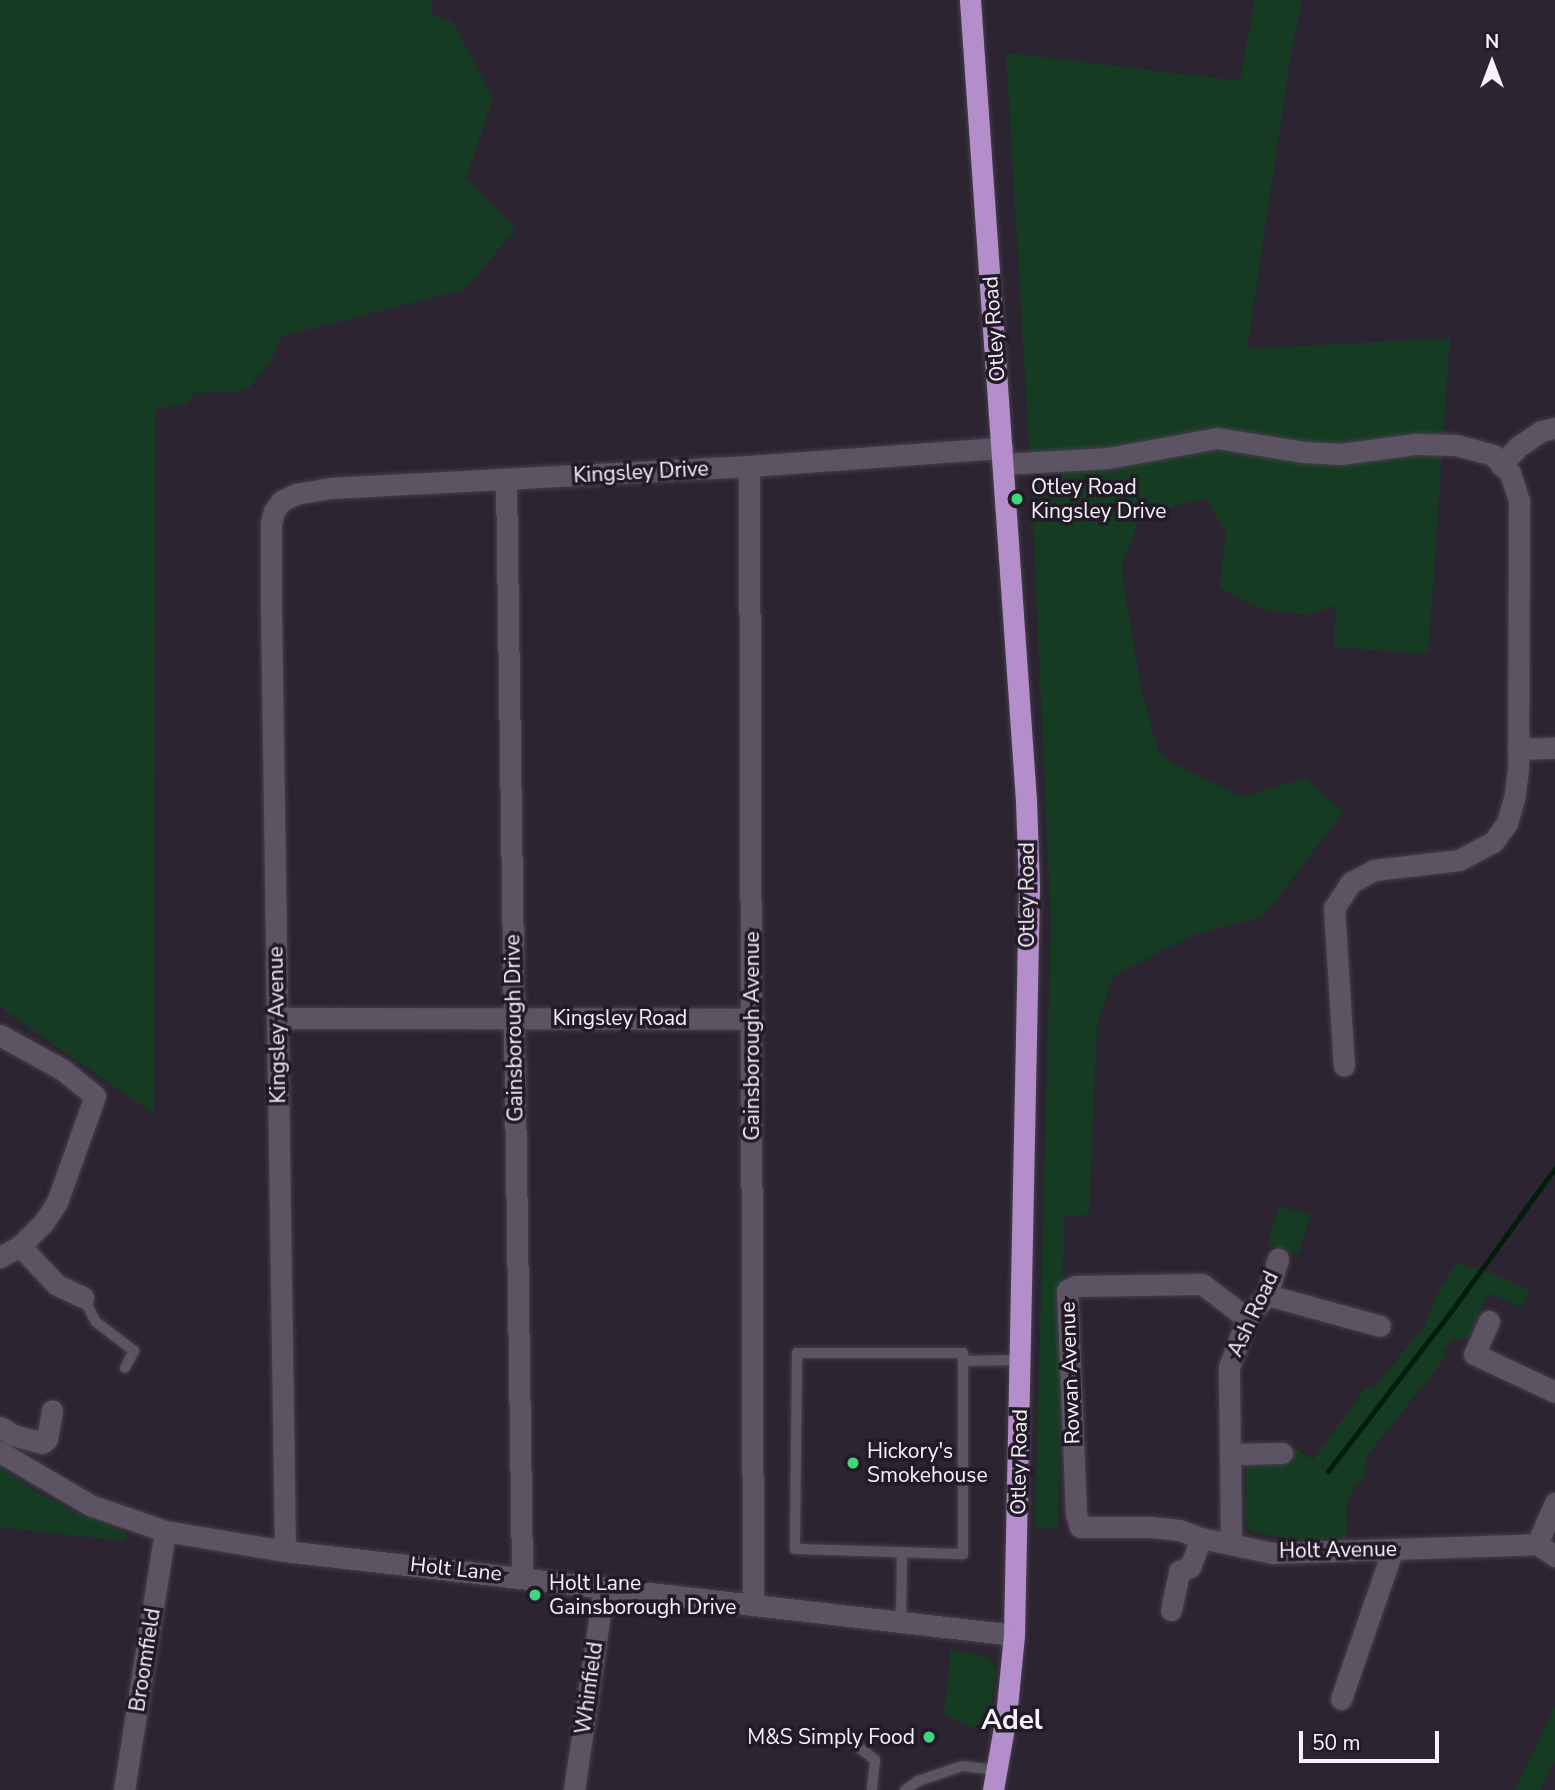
<!DOCTYPE html>
<style>
body{margin:0}
#map{position:relative;width:1555px;height:1790px;overflow:hidden;background:#2c2431;font-family:"Nunito Sans",sans-serif}
div>[style]{position:absolute}
.green>*{inset:0;background:#153c23;transform-origin:0 0}
.stream>*{height:5px;margin:-2.5px;padding:0 2.5px;transform-origin:2.5px;border-radius:2.5px;background:#011d0b}
.roads{filter:drop-shadow(0 0 2px #46404b) drop-shadow(0 0 2px #46404b)}
.service>*{height:10px;margin:-5px;padding:0 5px;transform-origin:5px;border-radius:5px;background:#5c5462}
.minor>*{height:21px;margin:-10.5px;padding:0 10.5px;transform-origin:10.5px;border-radius:10.5px;background:#5c5462}
.trunk>*{height:21px;margin:-10.5px;padding:0 10.5px;transform-origin:10.5px;border-radius:10.5px;background:#b48ecb}
.dots>*{width:19px;height:19px;translate:-50% -50%;box-sizing:border-box;border:4px solid #221b27;border-radius:50%}
span{translate:-50% -50%;white-space:nowrap;text-align:center;line-height:1.15;-webkit-text-stroke:7px #221b27;paint-order:stroke}
.street-label{font-size:21px;color:#f8f3fb}
.poi-label{font-size:21px;color:#f8f3fb}
.left{translate:0 -50%;text-align:left}
.right{translate:-100% -50%;text-align:right}
.district-label{font-size:28px;color:#f8f3fb;font-weight:700}
.north{position:absolute;left:1457px;top:28px;width:70px;height:70px;-webkit-text-stroke:5px #221b27;paint-order:stroke;rotate:0deg;font-size:19px;font-weight:700;line-height:28px;text-align:center;color:#f8f3fb}
.north::after{content:'';display:block;margin:auto;width:24px;height:32px;background:#f8f3fb;clip-path:polygon(50% 0,100% 100%,50% 72%,0 100%)}
.scale{position:absolute;left:1299px;top:1731px;width:140px;height:32px;box-sizing:border-box;border:4px solid #f8f3fb;border-top:0;padding-left:9px;font-size:21px;line-height:24px;white-space:nowrap;color:#f8f3fb;-webkit-text-stroke:5px #221b27;paint-order:stroke}
</style>
<div id="map">
<div class="green">
<div style="clip-path:polygon(0 0,432px 0,432px 14px,453px 22px,493px 97px,466px 178px,516px 229px,464px 290px,281px 336px,272px 359px,249px 388px,239px 392px,193px 393px,189px 403px,155px 409px,154px 1114px,0 1007px)"></div>
<div style="clip-path:polygon(1255px 0,1302px 0,1291px 54px,1247px 349px,1450px 338px,1428px 654px,1333px 647px,1337px 605px,1307px 615px,1257px 608px,1220px 587px,1226px 533px,1207px 499px,1175px 505px,1138px 523px,1121px 567px,1141px 690px,1158px 750px,1172px 763px,1242px 797px,1306px 778px,1343px 812px,1264px 916px,1194px 935px,1113px 976px,1097px 1025px,1089px 1214px,1064px 1217px,1058px 1529px,1035px 1526px,1051px 923px,1031px 476px,1006px 53px,1240px 81px)"></div>
<div style="left:1279px;top:1206px;width:32px;height:41px;rotate:16deg"></div>
<div style="clip-path:polygon(1457px 1263px,1490px 1272px,1530px 1291px,1521px 1307px,1488px 1293px,1468px 1337px,1451px 1341px,1444px 1351px,1447px 1355px,1367px 1456px,1364px 1475px,1350px 1494px,1346px 1506px,1347px 1538px,1300px 1539px,1252px 1533px,1246px 1526px,1245px 1450px,1294px 1448px,1313px 1460px,1367px 1386px,1373px 1389px,1425px 1326px,1438px 1291px)"></div>
<div style="clip-path:polygon(0 1467px,41px 1495px,81px 1515px,126px 1532px,126px 1541px,0 1527px)"></div>
<div style="clip-path:polygon(951px 1649px,989px 1657px,997px 1670px,985px 1735px,944px 1713px)"></div>
<div style="clip-path:polygon(1555px 1706px,1555px 1761px,1541px 1790px,1515px 1790px)"></div>
</div>
<div class="stream">
<div style="left:1328px;top:1471px;width:203px;rotate:-52.4deg"></div>
<div style="left:1452px;top:1310px;width:175px;rotate:-54deg"></div>
</div>
<div class="roads">
<div class="service">
<div style="left:83px;top:1297px;width:28px;rotate:63deg"></div>
<div style="left:96px;top:1322px;width:48px;rotate:37.3deg"></div>
<div style="left:134px;top:1351px;width:19px;rotate:118deg"></div>
<div style="left:963px;top:1361px;width:8px;rotate:-90deg"></div>
<div style="left:963px;top:1353px;width:166px;rotate:180deg"></div>
<div style="left:797px;top:1353px;width:196px;rotate:90.6deg"></div>
<div style="left:795px;top:1549px;width:168px;rotate:1.7deg"></div>
<div style="left:963px;top:1554px;width:193px;rotate:-90deg"></div>
<div style="left:963px;top:1361px;width:57px;rotate:-1deg"></div>
<div style="left:901px;top:1622px;width:70px;rotate:-89.2deg"></div>
<div style="left:856px;top:1745px;width:24px;rotate:38deg"></div>
<div style="left:875px;top:1760px;width:30px;rotate:96deg"></div>
<div style="left:905px;top:1790px;width:16px;rotate:-35deg"></div>
<div style="left:918px;top:1781px;width:46px;rotate:-18.8deg"></div>
<div style="left:962px;top:1766px;width:34px;rotate:7deg"></div>
</div>
<div class="minor">
<div style="left:1003px;top:464px;width:105px;rotate:-3.3deg"></div>
<div style="left:1108px;top:458px;width:111px;rotate:-10.4deg"></div>
<div style="left:1217px;top:438px;width:87px;rotate:9.2deg"></div>
<div style="left:1303px;top:452px;width:37px;rotate:3deg"></div>
<div style="left:1340px;top:454px;width:77px;rotate:-7.5deg"></div>
<div style="left:1416px;top:444px;width:40px;rotate:1.4deg"></div>
<div style="left:1456px;top:445px;width:38px;rotate:15deg"></div>
<div style="left:1493px;top:455px;width:25px;rotate:47deg"></div>
<div style="left:1510px;top:473px;width:29px;rotate:72deg"></div>
<div style="left:1519px;top:501px;width:268px;rotate:90.2deg"></div>
<div style="left:1518px;top:769px;width:26px;rotate:97deg"></div>
<div style="left:1515px;top:795px;width:29px;rotate:106deg"></div>
<div style="left:1507px;top:823px;width:24px;rotate:126deg"></div>
<div style="left:1493px;top:842px;width:38px;rotate:152deg"></div>
<div style="left:1459px;top:860px;width:86px;rotate:173.3deg"></div>
<div style="left:1374px;top:870px;width:26px;rotate:152deg"></div>
<div style="left:1351px;top:882px;width:31px;rotate:123deg"></div>
<div style="left:1334px;top:908px;width:158px;rotate:86.4deg"></div>
<div style="left:1501px;top:465px;width:26px;rotate:-47deg"></div>
<div style="left:1519px;top:446px;width:27px;rotate:-34deg"></div>
<div style="left:1541px;top:431px;width:14px;rotate:-12deg"></div>
<div style="left:749px;top:466px;width:1139px;rotate:89.8deg"></div>
<div style="left:506px;top:480px;width:1096px;rotate:89.16deg"></div>
<div style="left:1518px;top:749px;width:37px;rotate:-2deg"></div>
<div style="left:277px;top:1018px;width:476px;rotate:0.1deg"></div>
<div style="left:0;top:1035px;width:72px;rotate:29.1deg"></div>
<div style="left:63px;top:1070px;width:41px;rotate:39.1deg"></div>
<div style="left:95px;top:1096px;width:113px;rotate:109.7deg"></div>
<div style="left:57px;top:1202px;width:24px;rotate:123deg"></div>
<div style="left:44px;top:1222px;width:34px;rotate:135deg"></div>
<div style="left:20px;top:1246px;width:23px;rotate:151deg"></div>
<div style="left:20px;top:1246px;width:54px;rotate:46.5deg"></div>
<div style="left:57px;top:1285px;width:29px;rotate:25deg"></div>
<div style="left:1267px;top:1295px;width:117px;rotate:15.3deg"></div>
<div style="left:1489px;top:1321px;width:36px;rotate:114deg"></div>
<div style="left:1474px;top:1354px;width:89px;rotate:25.1deg"></div>
<div style="left:0;top:1427px;width:15px;rotate:32deg"></div>
<div style="left:13px;top:1435px;width:30px;rotate:15deg"></div>
<div style="left:42px;top:1443px;width:6px;rotate:-39deg"></div>
<div style="left:47px;top:1439px;width:29px;rotate:-80deg"></div>
<div style="left:0;top:1452px;width:104px;rotate:30.5deg"></div>
<div style="left:90px;top:1505px;width:79px;rotate:19.1deg"></div>
<div style="left:165px;top:1531px;width:122px;rotate:9.5deg"></div>
<div style="left:285px;top:1551px;width:734px;rotate:6.57deg"></div>
<div style="left:1232px;top:1454px;width:50px;rotate:-1.1deg"></div>
<div style="left:1201px;top:1538px;width:23px;rotate:-160deg"></div>
<div style="left:1179px;top:1530px;width:27px;rotate:-174deg"></div>
<div style="left:1152px;top:1527px;width:72px;rotate:180deg"></div>
<div style="left:1080px;top:1527px;width:14px;rotate:-107deg"></div>
<div style="left:1076px;top:1514px;width:224px;rotate:-92.3deg"></div>
<div style="left:1067px;top:1290px;width:10px;rotate:-24deg"></div>
<div style="left:1076px;top:1286px;width:126px;rotate:-0.9deg"></div>
<div style="left:1202px;top:1284px;width:56px;rotate:37.1deg"></div>
<div style="left:1231px;top:1542px;width:175px;rotate:-90.7deg"></div>
<div style="left:1229px;top:1367px;width:52px;rotate:-69.8deg"></div>
<div style="left:1247px;top:1318px;width:30px;rotate:-49deg"></div>
<div style="left:1267px;top:1295px;width:38px;rotate:-73deg"></div>
<div style="left:1537px;top:1544px;width:45px;rotate:-66.3deg"></div>
<div style="left:285px;top:1551px;width:945px;rotate:-90.85deg"></div>
<div style="left:271px;top:606px;width:83px;rotate:-90deg"></div>
<div style="left:271px;top:523px;width:12px;rotate:-76deg"></div>
<div style="left:274px;top:511px;width:12px;rotate:-55deg"></div>
<div style="left:281px;top:501px;width:17px;rotate:-25deg"></div>
<div style="left:296px;top:494px;width:36px;rotate:-10deg"></div>
<div style="left:331px;top:488px;width:419px;rotate:-3deg"></div>
<div style="left:749px;top:466px;width:254px;rotate:-4.1deg"></div>
<div style="left:1171px;top:1610px;width:40px;rotate:-78deg"></div>
<div style="left:1179px;top:1571px;width:12px;rotate:-20deg"></div>
<div style="left:1190px;top:1567px;width:31px;rotate:-69deg"></div>
<div style="left:1201px;top:1538px;width:73px;rotate:11.9deg"></div>
<div style="left:1272px;top:1553px;width:265px;rotate:-1.9deg"></div>
<div style="left:1537px;top:1544px;width:22px;rotate:34deg"></div>
<div style="left:1341px;top:1699px;width:159px;rotate:-70.9deg"></div>
<div style="left:124px;top:1790px;width:262px;rotate:-81deg"></div>
<div style="left:574px;top:1790px;width:205px;rotate:-81.6deg"></div>
</div>
<div class="trunk">
<div style="left:970px;top:0;width:803px;rotate:86deg"></div>
<div style="left:1026px;top:801px;width:87px;rotate:88deg"></div>
<div style="left:1029px;top:888px;width:747px;rotate:91.15deg"></div>
<div style="left:1014px;top:1635px;width:81px;rotate:95.6deg"></div>
<div style="left:1006px;top:1716px;width:75px;rotate:100deg"></div>
</div>
</div>
<div class="dots">
<div style="left:1017px;top:499px;background:#3fd77d"></div>
<div style="left:853px;top:1463px;background:#3fd77d"></div>
<div style="left:535px;top:1595px;background:#3fd77d"></div>
<div style="left:929px;top:1737px;background:#3fd77d"></div>
</div>
<div class="street-label">
<span style="left:994px;top:329px;rotate:-94deg">Otley Road</span>
<span style="left:641px;top:472px;rotate:-3deg">Kingsley Drive</span>
<span style="left:1027px;top:895px;rotate:-90deg">Otley Road</span>
<span style="left:620px;top:1018px">Kingsley Road</span>
<span style="left:277px;top:1025px;rotate:-91deg">Kingsley Avenue</span>
<span style="left:514px;top:1028px;rotate:-91deg">Gainsborough Drive</span>
<span style="left:752px;top:1036px;rotate:-90deg">Gainsborough Avenue</span>
<span style="left:1253px;top:1314px;rotate:-65deg">Ash Road</span>
<span style="left:1070px;top:1373px;rotate:-92deg">Rowan Avenue</span>
<span style="left:1019px;top:1462px;rotate:-89deg">Otley Road</span>
<span style="left:1338px;top:1550px;rotate:-1deg">Holt Avenue</span>
<span style="left:456px;top:1569px;rotate:6deg">Holt Lane</span>
<span style="left:145px;top:1660px;rotate:-81deg">Broomfield</span>
<span style="left:589px;top:1688px;rotate:-82deg">Whinfield</span>
</div>
<div class="poi-label">
<span class="left" style="left:1031px;top:499px">Otley Road<br>Kingsley Drive</span>
<span class="left" style="left:867px;top:1463px">Hickory's<br>Smokehouse</span>
<span class="left" style="left:549px;top:1595px">Holt Lane<br>Gainsborough Drive</span>
<span class="right" style="left:915px;top:1737px">M&amp;S Simply Food</span>
</div>
<div class="district-label">
<span style="left:1012px;top:1720px">Adel</span>
</div>
<div class="north">N</div>
<div class="scale">50 m</div>
</div>
